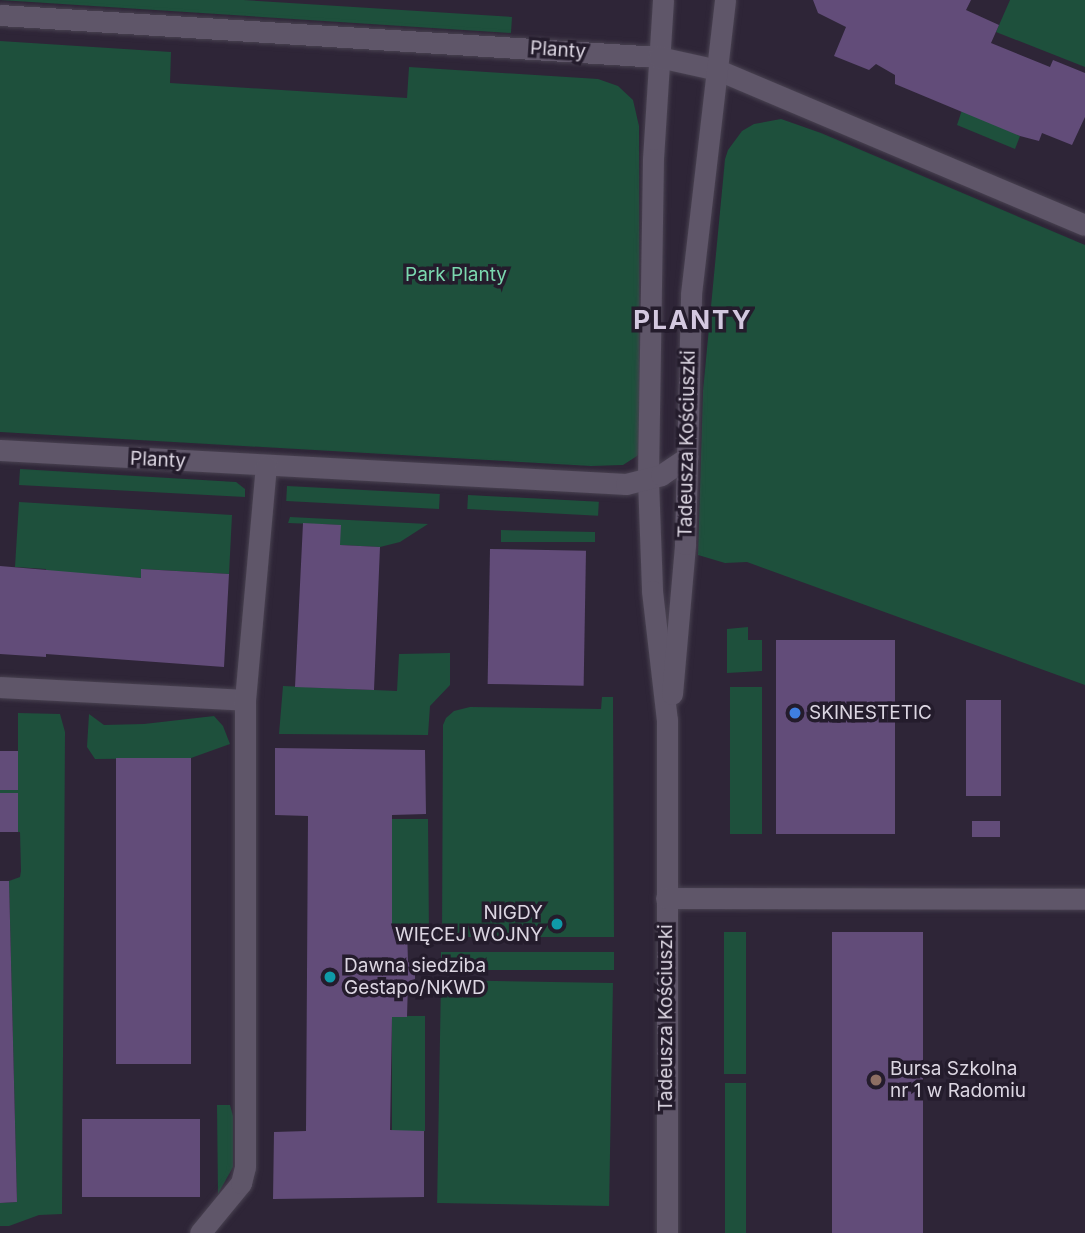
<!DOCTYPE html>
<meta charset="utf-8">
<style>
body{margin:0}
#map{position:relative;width:1085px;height:1233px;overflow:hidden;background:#2e2537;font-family:Inter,sans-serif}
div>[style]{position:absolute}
.green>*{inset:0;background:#1e503c;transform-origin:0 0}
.building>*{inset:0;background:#624c79;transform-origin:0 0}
.roads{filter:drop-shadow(0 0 2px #494251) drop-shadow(0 0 2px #494251)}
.minor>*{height:21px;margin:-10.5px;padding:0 10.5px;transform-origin:10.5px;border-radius:10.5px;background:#5f5669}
.dots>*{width:19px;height:19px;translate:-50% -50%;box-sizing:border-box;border:4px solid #241c2c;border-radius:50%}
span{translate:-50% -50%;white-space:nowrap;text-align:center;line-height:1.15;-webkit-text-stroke:7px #241c2c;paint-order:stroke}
.street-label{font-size:19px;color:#dcd6e2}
.park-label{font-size:19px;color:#7bd8af}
.poi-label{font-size:19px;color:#dcd6e2}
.left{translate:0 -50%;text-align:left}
.right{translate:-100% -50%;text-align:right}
.district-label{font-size:26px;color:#d3c8df;font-weight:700;letter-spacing:2px}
</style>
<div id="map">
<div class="green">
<div style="clip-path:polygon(0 0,243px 0,512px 17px,511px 33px)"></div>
<div style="clip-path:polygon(1010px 0,1085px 0,1085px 67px,996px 32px)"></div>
<div style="clip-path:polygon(0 41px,171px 52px,170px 83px,407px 98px,409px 67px,598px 79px,618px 86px,633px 100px,639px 126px,640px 451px,637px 456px,623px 465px,591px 466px,0 432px)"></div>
<div style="clip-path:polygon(962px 110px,1020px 136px,1015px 149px,957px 125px)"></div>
<div style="clip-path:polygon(781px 119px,821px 133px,1085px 245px,1085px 685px,747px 562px,725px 563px,698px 555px,703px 391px,725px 159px,728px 150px,742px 131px,754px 124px)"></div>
<div style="clip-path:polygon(20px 469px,236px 482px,245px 489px,245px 497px,19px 485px)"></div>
<div style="left:287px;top:486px;width:153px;height:15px;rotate:3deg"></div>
<div style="left:468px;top:495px;width:131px;height:14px;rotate:3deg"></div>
<div style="clip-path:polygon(19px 502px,232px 515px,229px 574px,142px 569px,141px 578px,46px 572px,46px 569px,15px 567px)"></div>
<div style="clip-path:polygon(290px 517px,428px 524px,400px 542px,380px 547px,340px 545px,340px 525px,288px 523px)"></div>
<div style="clip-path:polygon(501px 530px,595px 532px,595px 542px,501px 542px)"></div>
<div style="clip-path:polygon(748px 627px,748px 640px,762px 640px,762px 671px,727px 673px,727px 629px)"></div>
<div style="clip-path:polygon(450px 653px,450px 685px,430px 706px,428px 735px,279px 734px,283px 686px,397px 691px,399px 654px)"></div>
<div style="left:730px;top:687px;width:32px;height:147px"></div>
<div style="clip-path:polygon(602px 697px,613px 697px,614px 937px,442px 937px,443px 725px,446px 718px,454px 711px,470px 707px,601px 709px)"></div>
<div style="clip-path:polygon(18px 713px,60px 714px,65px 732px,62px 1214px,39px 1215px,9px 1226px,0 1226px,0 1203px,17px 1202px,9px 881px,20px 877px,21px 871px,20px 832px,17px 832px,18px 793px,0 793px,0 790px,18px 790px)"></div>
<div style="clip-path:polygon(89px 714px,104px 725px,144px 724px,214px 716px,223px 726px,230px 744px,191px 758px,95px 759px,87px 747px)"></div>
<div style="clip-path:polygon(392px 819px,428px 819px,429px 937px,407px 937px,407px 929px,392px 929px)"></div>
<div style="left:724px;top:932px;width:22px;height:142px"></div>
<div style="left:441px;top:952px;width:173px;height:18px"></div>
<div style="left:441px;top:980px;width:172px;height:223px;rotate:1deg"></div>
<div style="left:425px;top:1016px;width:115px;height:33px;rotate:90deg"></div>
<div style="left:746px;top:1083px;width:150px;height:21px;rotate:90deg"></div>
<div style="clip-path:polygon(217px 1105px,230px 1105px,233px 1116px,233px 1167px,218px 1194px)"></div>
</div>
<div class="building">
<div style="clip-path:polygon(813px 0,971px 0,966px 10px,999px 25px,991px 43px,1050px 67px,1053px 60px,1085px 73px,1085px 117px,1072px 145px,1042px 133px,1039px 141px,1020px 136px,895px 84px,895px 75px,876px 64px,869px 70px,834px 56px,846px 27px,818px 13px)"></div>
<div style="clip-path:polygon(303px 523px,341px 525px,340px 545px,380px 547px,374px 690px,295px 687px)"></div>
<div style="left:490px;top:549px;width:96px;height:135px;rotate:1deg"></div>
<div style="clip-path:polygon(0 566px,141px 578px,141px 569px,229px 574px,224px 667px,46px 654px,46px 657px,0 654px)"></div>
<div style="left:776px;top:640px;width:119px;height:194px"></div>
<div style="left:966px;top:700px;width:35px;height:96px"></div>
<div style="clip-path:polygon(275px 748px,425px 750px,426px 814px,392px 815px,392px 929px,407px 929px,408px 962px,415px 966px,415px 979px,408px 983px,407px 1017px,392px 1017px,390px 1130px,424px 1131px,424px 1197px,273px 1199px,274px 1132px,306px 1131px,308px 816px,275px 815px)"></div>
<div style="left:0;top:751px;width:18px;height:39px"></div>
<div style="left:116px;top:758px;width:75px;height:306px"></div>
<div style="left:0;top:793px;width:18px;height:39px"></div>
<div style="left:1000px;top:821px;width:16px;height:28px;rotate:90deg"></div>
<div style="clip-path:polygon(0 881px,9px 881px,17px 1202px,0 1203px)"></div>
<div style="left:832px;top:932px;width:91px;height:301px"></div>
<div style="left:200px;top:1119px;width:78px;height:118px;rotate:90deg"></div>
</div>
<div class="roads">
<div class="minor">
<div style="left:663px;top:0;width:159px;rotate:93.6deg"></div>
<div style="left:653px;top:159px;width:321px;rotate:90.9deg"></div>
<div style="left:648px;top:480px;width:111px;rotate:87.9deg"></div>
<div style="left:652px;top:591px;width:130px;rotate:83.4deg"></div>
<div style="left:667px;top:720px;width:513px;rotate:90deg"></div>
<div style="left:0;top:15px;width:660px;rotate:3.65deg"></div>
<div style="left:659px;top:57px;width:60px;rotate:12.4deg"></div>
<div style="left:718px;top:70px;width:398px;rotate:22.9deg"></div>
<div style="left:0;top:450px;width:627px;rotate:3.11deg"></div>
<div style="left:626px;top:484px;width:36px;rotate:-14deg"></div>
<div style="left:661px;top:475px;width:32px;rotate:-34deg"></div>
<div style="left:0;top:687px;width:245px;rotate:3deg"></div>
<div style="left:245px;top:700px;width:235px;rotate:-84.9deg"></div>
<div style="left:672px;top:694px;width:151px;rotate:-85deg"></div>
<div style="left:685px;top:544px;width:250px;rotate:-88.6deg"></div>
<div style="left:691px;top:294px;width:296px;rotate:-83.4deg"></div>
<div style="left:666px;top:898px;width:419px;rotate:0.1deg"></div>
<div style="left:200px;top:1233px;width:65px;rotate:-50.6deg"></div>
<div style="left:241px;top:1183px;width:16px;rotate:-76deg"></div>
<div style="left:245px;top:1167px;width:467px;rotate:-90deg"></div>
</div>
</div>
<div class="dots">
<div style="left:795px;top:713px;background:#3f7fe0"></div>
<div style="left:557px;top:924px;background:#0f9aa8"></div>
<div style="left:330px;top:977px;background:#0f9aa8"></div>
<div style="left:876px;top:1080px;background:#8d6e63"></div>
</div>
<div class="street-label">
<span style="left:558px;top:50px;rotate:4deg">Planty</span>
<span style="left:687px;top:444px;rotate:-89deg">Tadeusza Kościuszki</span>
<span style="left:158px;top:460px;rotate:3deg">Planty</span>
<span style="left:666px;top:1018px;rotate:-90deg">Tadeusza Kościuszki</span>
</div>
<div class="park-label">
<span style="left:456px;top:275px">Park Planty</span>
</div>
<div class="poi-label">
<span class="left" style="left:809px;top:713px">SKINESTETIC</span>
<span class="right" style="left:543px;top:924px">NIGDY<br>WIĘCEJ WOJNY</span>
<span class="left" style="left:344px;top:977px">Dawna siedziba<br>Gestapo/NKWD</span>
<span class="left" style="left:890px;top:1080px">Bursa Szkolna<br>nr 1 w Radomiu</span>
</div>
<div class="district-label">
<span style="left:693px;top:320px">PLANTY</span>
</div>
</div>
